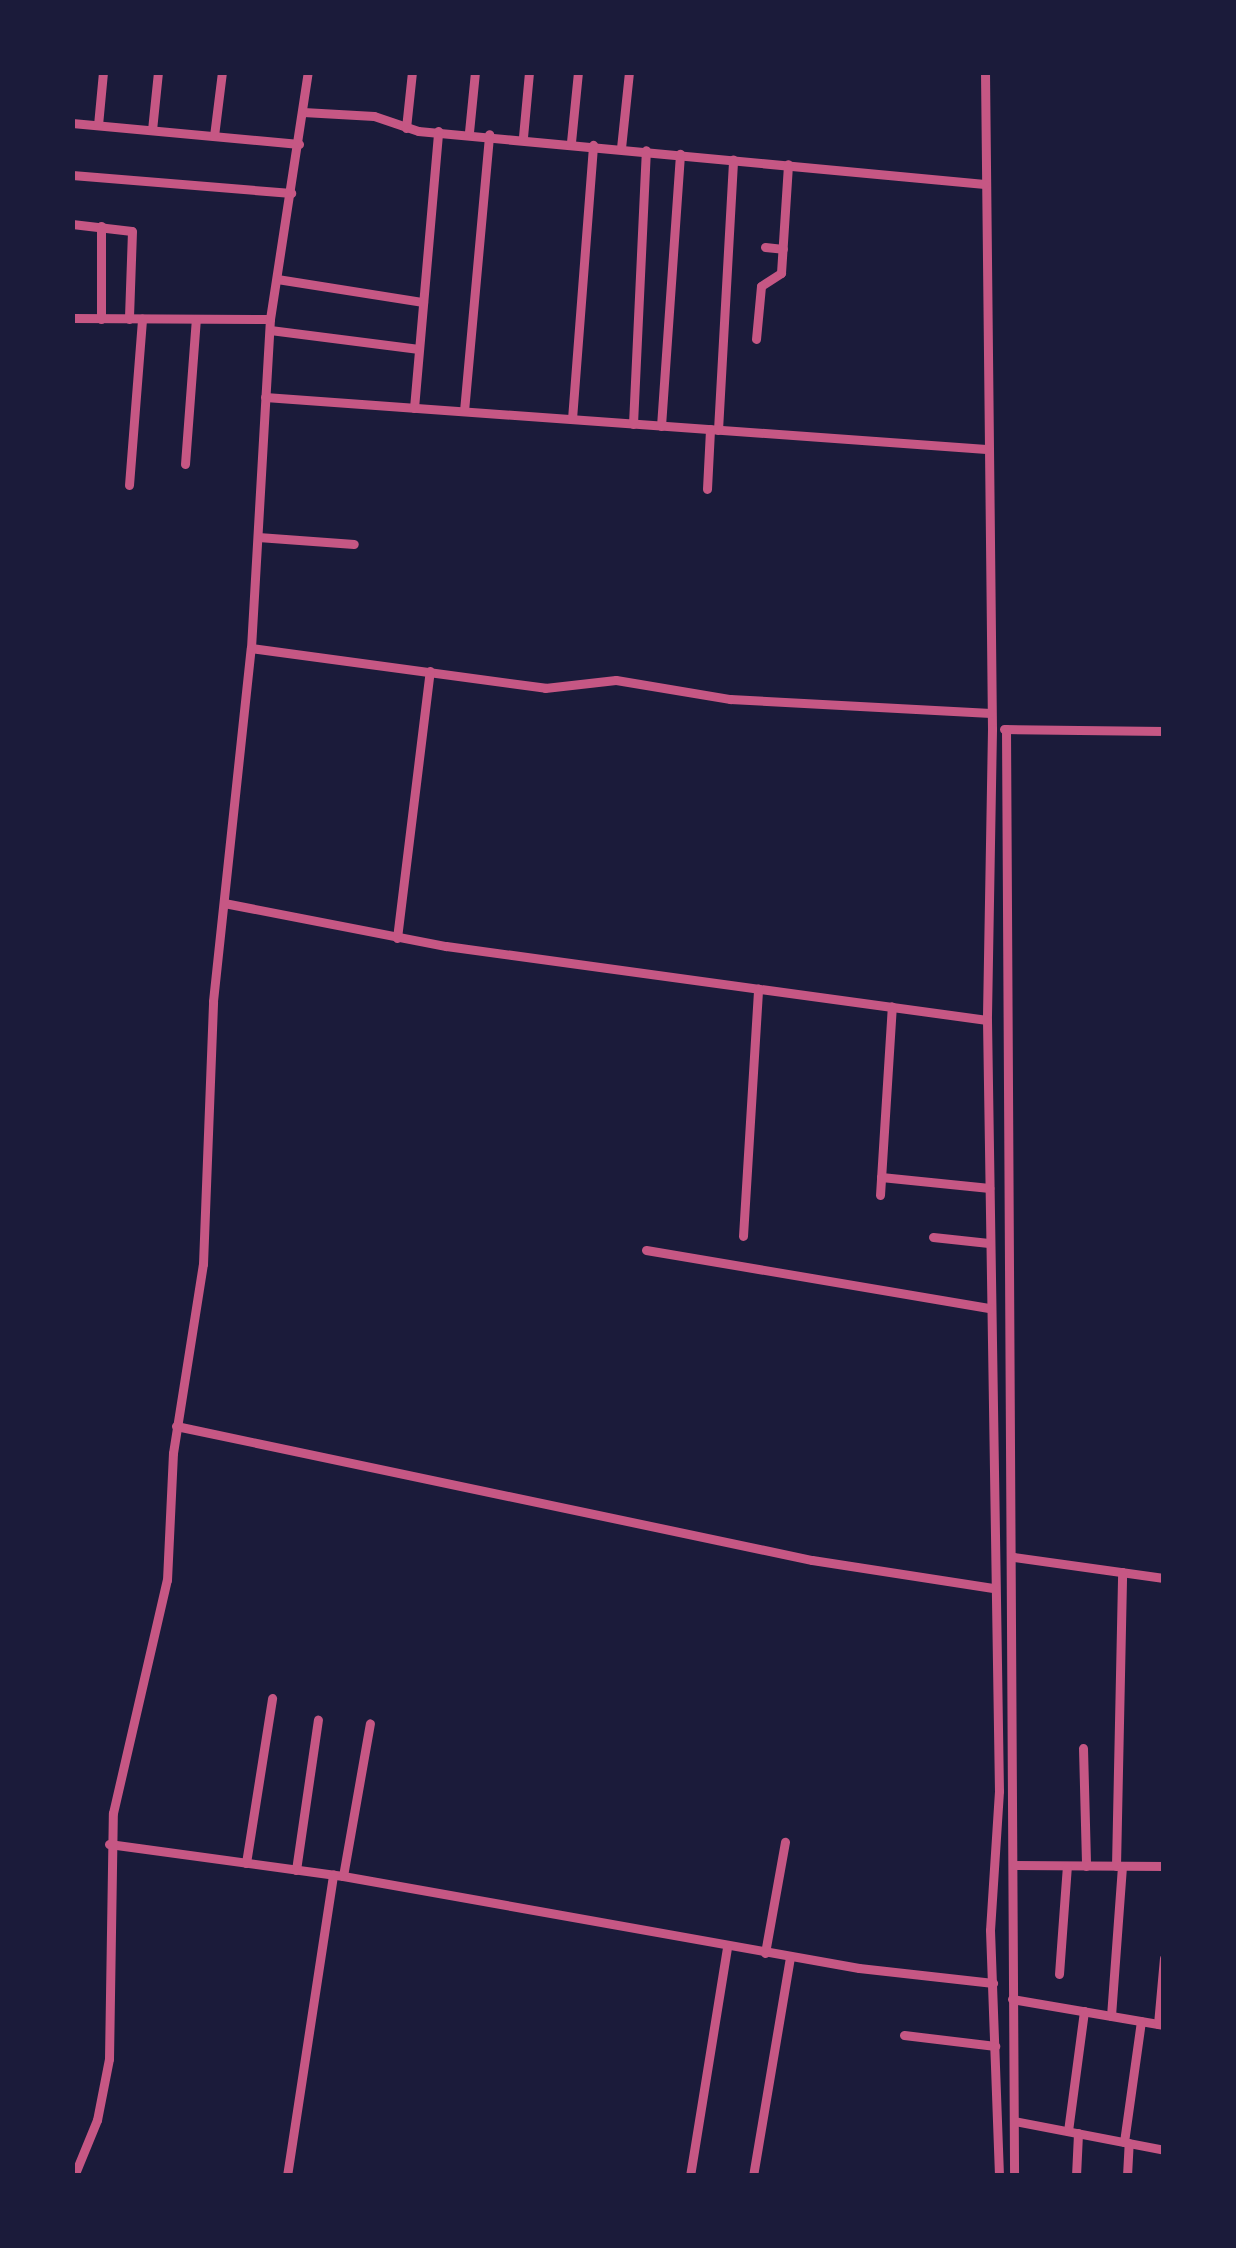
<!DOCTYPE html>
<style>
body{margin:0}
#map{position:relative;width:1236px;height:2248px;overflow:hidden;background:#1b1b3a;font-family:"Libre Baskerville",serif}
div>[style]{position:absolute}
.minor>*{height:9px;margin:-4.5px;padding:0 4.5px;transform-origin:4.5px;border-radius:4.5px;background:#c65784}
span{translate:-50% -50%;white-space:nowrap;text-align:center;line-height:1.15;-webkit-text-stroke:9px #1b1b3a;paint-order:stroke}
.frame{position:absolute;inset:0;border:75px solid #1b1b3a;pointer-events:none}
</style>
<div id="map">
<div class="minor">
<div style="left:985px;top:72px;width:657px;rotate:89.39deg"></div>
<div style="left:992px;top:729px;width:291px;rotate:91deg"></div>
<div style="left:987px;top:1020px;width:771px;rotate:89.11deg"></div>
<div style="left:999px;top:1791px;width:139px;rotate:93.7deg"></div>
<div style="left:990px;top:1930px;width:246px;rotate:87.9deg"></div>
<div style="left:303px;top:112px;width:71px;rotate:3.2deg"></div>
<div style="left:374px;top:116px;width:46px;rotate:18.8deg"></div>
<div style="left:418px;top:131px;width:569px;rotate:5.34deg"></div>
<div style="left:72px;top:123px;width:228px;rotate:5.3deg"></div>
<div style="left:98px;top:125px;width:53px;rotate:-84.6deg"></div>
<div style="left:406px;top:128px;width:56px;rotate:-83.9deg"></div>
<div style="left:152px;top:130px;width:58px;rotate:-84.1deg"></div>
<div style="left:469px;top:132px;width:60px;rotate:-84.3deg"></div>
<div style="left:214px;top:136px;width:64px;rotate:-82.9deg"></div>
<div style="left:523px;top:137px;width:65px;rotate:-84.7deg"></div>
<div style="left:571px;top:142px;width:70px;rotate:-84.3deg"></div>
<div style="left:621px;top:148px;width:76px;rotate:-84deg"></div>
<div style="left:72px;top:175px;width:220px;rotate:4.7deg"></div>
<div style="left:72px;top:224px;width:60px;rotate:6.7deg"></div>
<div style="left:132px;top:231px;width:88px;rotate:92deg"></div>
<div style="left:765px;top:247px;width:18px;rotate:6deg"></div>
<div style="left:277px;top:279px;width:148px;rotate:9deg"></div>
<div style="left:72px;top:318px;width:198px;rotate:0.3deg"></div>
<div style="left:101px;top:319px;width:93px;rotate:-90deg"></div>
<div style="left:270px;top:330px;width:150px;rotate:7.3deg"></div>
<div style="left:756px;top:339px;width:53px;rotate:-84.6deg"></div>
<div style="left:761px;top:286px;width:24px;rotate:-33deg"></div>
<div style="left:781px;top:273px;width:109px;rotate:-86.3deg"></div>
<div style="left:265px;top:397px;width:723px;rotate:4.13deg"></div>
<div style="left:414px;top:408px;width:278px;rotate:-85deg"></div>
<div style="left:464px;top:411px;width:278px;rotate:-84.8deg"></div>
<div style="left:572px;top:419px;width:275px;rotate:-85.6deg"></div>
<div style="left:633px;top:424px;width:274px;rotate:-87.3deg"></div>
<div style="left:661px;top:426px;width:273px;rotate:-86deg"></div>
<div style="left:718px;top:430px;width:271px;rotate:-86.8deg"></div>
<div style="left:185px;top:464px;width:145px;rotate:-85.7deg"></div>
<div style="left:129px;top:485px;width:167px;rotate:-85.5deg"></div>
<div style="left:707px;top:489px;width:60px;rotate:-87.1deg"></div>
<div style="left:258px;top:537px;width:96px;rotate:4.2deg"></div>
<div style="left:251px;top:648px;width:297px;rotate:7.7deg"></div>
<div style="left:545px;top:688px;width:71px;rotate:-6.4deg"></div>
<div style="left:616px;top:680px;width:116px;rotate:9.5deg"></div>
<div style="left:730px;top:699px;width:261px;rotate:3.1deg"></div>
<div style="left:1004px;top:729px;width:160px;rotate:0.7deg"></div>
<div style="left:1006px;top:729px;width:1447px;rotate:89.68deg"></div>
<div style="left:224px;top:903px;width:226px;rotate:11deg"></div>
<div style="left:446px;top:946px;width:546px;rotate:7.79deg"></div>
<div style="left:397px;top:938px;width:269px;rotate:-83deg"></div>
<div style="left:881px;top:1177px;width:109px;rotate:5.8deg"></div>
<div style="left:880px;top:1195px;width:189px;rotate:-86.4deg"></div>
<div style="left:743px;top:1236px;width:248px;rotate:-86.5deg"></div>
<div style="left:933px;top:1237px;width:56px;rotate:6.1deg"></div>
<div style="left:646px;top:1250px;width:349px;rotate:9.6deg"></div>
<div style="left:176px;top:1426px;width:650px;rotate:11.9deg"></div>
<div style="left:812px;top:1560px;width:183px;rotate:8.8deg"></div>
<div style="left:1014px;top:1557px;width:151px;rotate:8deg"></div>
<div style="left:1083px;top:1748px;width:118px;rotate:88.5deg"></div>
<div style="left:109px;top:1844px;width:236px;rotate:7.8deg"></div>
<div style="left:343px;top:1876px;width:524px;rotate:10.11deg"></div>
<div style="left:859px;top:1968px;width:135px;rotate:6.4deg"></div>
<div style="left:246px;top:1863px;width:167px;rotate:-81deg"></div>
<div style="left:1015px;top:1865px;width:149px;rotate:0.4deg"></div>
<div style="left:1116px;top:1866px;width:294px;rotate:-88.8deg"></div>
<div style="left:296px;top:1870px;width:152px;rotate:-81.7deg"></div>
<div style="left:343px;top:1876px;width:155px;rotate:-80deg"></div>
<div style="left:765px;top:1953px;width:113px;rotate:-79.8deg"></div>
<div style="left:1059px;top:1974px;width:108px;rotate:-85.8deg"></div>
<div style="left:1012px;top:1999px;width:154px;rotate:9.7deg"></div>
<div style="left:1111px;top:2016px;width:150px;rotate:-85.8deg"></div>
<div style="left:1158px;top:2024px;width:66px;rotate:-84.8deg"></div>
<div style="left:904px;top:2035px;width:92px;rotate:6.9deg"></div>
<div style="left:1014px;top:2121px;width:153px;rotate:10.9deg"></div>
<div style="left:1068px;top:2131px;width:121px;rotate:-82.4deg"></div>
<div style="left:1124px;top:2142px;width:122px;rotate:-82deg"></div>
<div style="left:74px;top:2176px;width:61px;rotate:-67.7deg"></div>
<div style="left:97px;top:2120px;width:62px;rotate:-78.9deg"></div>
<div style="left:109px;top:2059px;width:246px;rotate:-89.1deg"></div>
<div style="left:113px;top:1813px;width:239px;rotate:-77deg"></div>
<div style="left:167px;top:1580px;width:127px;rotate:-87.3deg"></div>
<div style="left:173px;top:1453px;width:191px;rotate:-81deg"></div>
<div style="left:203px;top:1264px;width:263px;rotate:-87.8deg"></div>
<div style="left:213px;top:1001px;width:355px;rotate:-83.9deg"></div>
<div style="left:251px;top:648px;width:330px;rotate:-86.7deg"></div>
<div style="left:270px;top:319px;width:250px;rotate:-81.3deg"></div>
<div style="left:287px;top:2176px;width:305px;rotate:-81.3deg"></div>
<div style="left:690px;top:2176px;width:232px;rotate:-80.8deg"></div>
<div style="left:753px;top:2176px;width:222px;rotate:-80.4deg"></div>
<div style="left:1076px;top:2176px;width:43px;rotate:-87.3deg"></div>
<div style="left:1127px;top:2176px;width:33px;rotate:-87deg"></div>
</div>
<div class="frame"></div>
</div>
